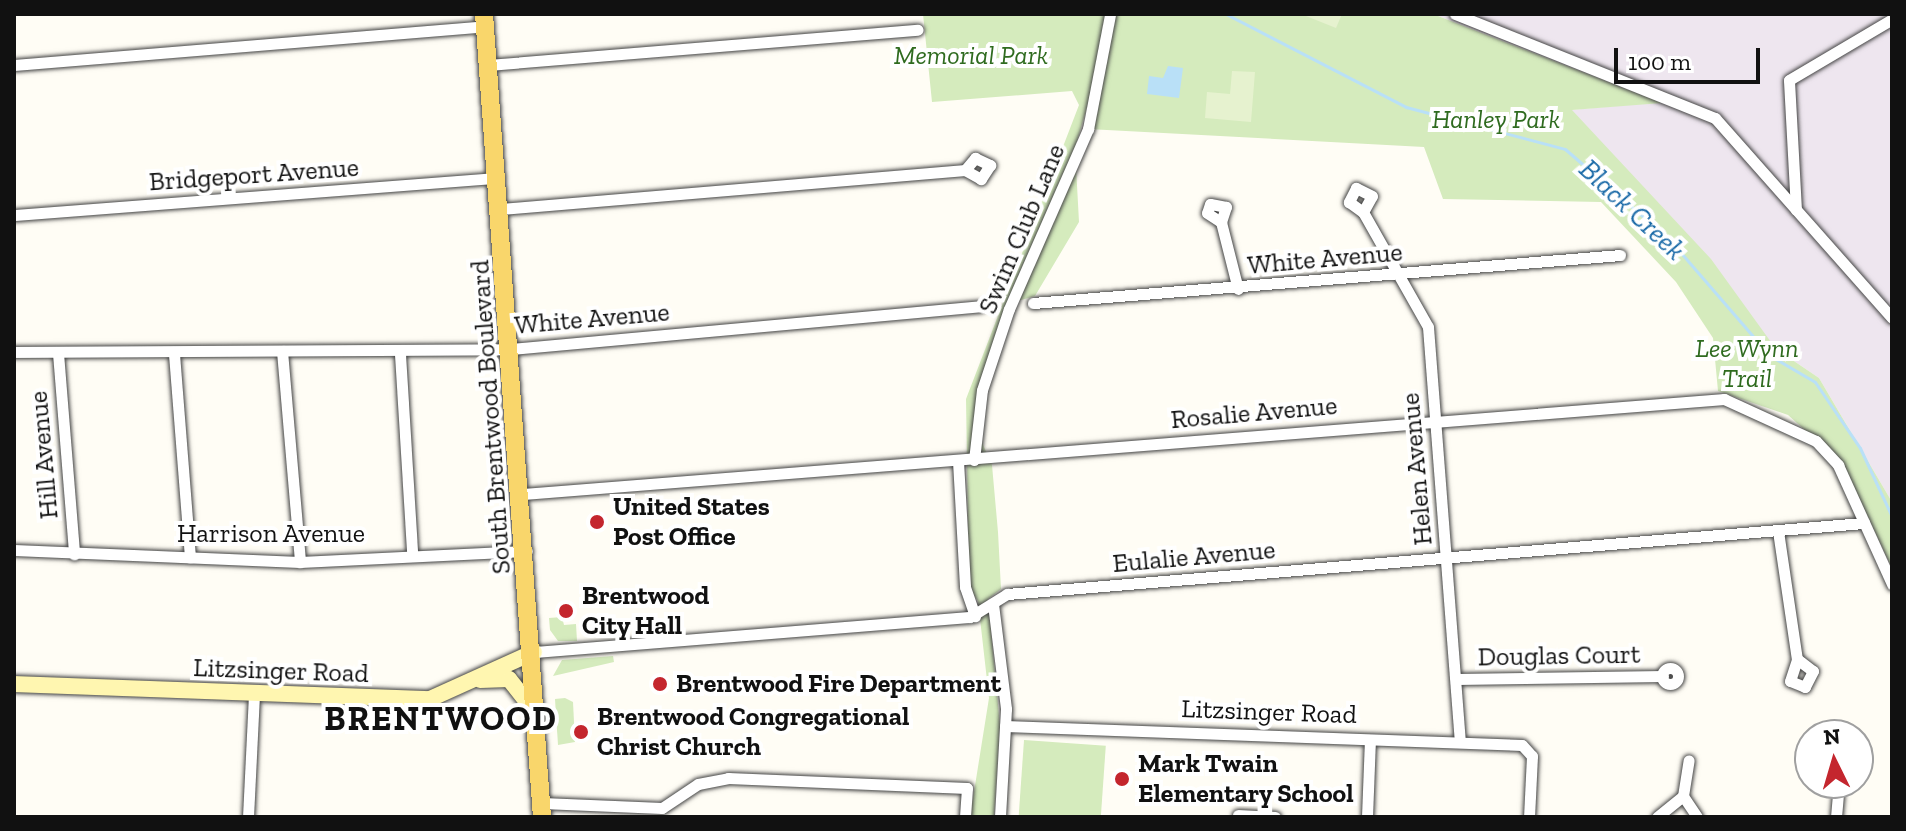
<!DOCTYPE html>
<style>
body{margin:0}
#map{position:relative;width:1906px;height:831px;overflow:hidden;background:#fffdf5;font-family:"Zilla Slab",serif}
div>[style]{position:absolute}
.industrial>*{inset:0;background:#eee6ef}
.green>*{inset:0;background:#d5ebbd;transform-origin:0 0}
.pitch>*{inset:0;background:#e6f2cf}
.water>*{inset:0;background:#b9e0f7}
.stream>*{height:3px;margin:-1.5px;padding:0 1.5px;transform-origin:1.5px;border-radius:1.5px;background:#b9e0f7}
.roads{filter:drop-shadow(0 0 2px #444) drop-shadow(0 0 2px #444)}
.street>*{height:11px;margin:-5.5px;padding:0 5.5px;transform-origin:5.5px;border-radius:5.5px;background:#fff}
.street>.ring{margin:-5.5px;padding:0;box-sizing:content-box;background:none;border:11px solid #fff;border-radius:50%}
.secondary>*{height:16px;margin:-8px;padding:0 8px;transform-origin:8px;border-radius:8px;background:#fff6b0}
.primary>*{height:18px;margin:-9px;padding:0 9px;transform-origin:9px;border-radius:9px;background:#f9d66b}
.dots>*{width:22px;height:22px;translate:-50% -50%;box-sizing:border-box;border:4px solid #fff;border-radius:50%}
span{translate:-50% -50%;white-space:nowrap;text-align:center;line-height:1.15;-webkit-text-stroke:8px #fff;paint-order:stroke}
.park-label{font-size:26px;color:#2f6b1f;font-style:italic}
.street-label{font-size:26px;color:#111}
.poi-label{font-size:26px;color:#111;font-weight:700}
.left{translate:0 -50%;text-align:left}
.water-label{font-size:28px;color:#1768a6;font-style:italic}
.district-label{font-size:34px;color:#111;font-weight:700;letter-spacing:2px}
.frame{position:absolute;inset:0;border:16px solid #111;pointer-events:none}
.north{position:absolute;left:1794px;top:719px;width:80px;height:80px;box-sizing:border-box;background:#fff;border:2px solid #a0a0a0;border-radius:50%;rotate:355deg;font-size:22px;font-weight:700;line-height:32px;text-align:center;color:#111}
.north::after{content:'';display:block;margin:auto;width:28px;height:36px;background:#c4262e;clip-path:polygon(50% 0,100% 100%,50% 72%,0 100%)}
.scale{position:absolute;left:1614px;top:48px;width:146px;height:36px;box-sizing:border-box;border:4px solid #111;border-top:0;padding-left:10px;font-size:24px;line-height:28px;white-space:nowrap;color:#111;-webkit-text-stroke:6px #fff;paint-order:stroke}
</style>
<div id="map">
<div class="industrial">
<div style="clip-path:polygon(1433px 14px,1892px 14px,1892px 502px,1819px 378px,1776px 349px,1571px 110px,1660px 102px)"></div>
</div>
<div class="green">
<div style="clip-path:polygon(923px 14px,1433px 14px,1662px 103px,1572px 110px,1711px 259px,1776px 349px,1819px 378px,1892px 502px,1892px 568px,1843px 464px,1788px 415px,1718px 391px,1713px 338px,1676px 282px,1601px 202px,1443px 199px,1424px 147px,1088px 129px,1092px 90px,1075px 148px,1079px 222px,1035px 296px,1014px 302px,985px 390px,980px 438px,992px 465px,998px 532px,1001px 589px,988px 599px,1000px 726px,994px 817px,970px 817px,989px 698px,978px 601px,969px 588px,966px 399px,1079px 105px,1072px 91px,932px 102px)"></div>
<div style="clip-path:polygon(562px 617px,564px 625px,576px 624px,577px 641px,558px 641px,550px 630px,549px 618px)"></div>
<div style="clip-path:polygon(613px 656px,614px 662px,553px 676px,562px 660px)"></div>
<div style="clip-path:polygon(565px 698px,573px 702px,575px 742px,558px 745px,555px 699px)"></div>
<div style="left:1024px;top:740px;width:82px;height:77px;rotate:4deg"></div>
</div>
<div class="pitch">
<div style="clip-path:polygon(1301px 14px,1342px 14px,1336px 28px)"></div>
<div style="clip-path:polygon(1232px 71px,1255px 72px,1251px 122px,1205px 118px,1207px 92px,1230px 94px)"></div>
</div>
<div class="water">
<div style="clip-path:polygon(1168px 66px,1183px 68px,1179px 98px,1147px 94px,1149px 76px,1163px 78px)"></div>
</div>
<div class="stream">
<div style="left:1226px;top:14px;width:203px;rotate:27.3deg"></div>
<div style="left:1406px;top:107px;width:164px;rotate:14.8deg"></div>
<div style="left:1565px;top:149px;width:138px;rotate:40.9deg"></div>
<div style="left:1669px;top:239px;width:153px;rotate:49.2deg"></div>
<div style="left:1769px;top:355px;width:53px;rotate:30.4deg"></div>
<div style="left:1815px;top:382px;width:80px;rotate:55.7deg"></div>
<div style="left:1860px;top:448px;width:76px;rotate:65.1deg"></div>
</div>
<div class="roads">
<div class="street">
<div style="left:1455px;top:14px;width:280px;rotate:21.8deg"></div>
<div style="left:1715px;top:118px;width:267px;rotate:48.5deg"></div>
<div style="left:14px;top:65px;width:473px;rotate:-4.7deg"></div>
<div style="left:488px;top:65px;width:431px;rotate:-4.7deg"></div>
<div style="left:501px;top:209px;width:466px;rotate:-4.8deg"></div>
<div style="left:965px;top:170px;width:16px;rotate:-50deg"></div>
<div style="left:975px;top:158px;width:17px;rotate:25deg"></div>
<div style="left:990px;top:165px;width:17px;rotate:123deg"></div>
<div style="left:981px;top:179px;width:18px;rotate:-151deg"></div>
<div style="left:1796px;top:210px;width:130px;rotate:-93.1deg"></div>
<div style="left:1789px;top:80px;width:120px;rotate:-30.6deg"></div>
<div style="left:1363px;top:212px;width:18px;rotate:-61deg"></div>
<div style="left:1372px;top:196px;width:18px;rotate:-153deg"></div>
<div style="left:1356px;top:188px;width:16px;rotate:117deg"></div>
<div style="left:1349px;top:202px;width:17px;rotate:36deg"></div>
<div style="left:1363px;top:212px;width:132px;rotate:60.5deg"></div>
<div style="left:1428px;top:327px;width:414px;rotate:85.6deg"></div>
<div style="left:14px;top:215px;width:485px;rotate:-4.4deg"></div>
<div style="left:1221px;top:222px;width:16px;rotate:-72deg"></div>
<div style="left:1226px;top:207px;width:16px;rotate:-169deg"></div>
<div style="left:1210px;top:204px;width:9px;rotate:108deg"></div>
<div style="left:1207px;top:213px;width:17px;rotate:33deg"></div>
<div style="left:1221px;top:222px;width:69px;rotate:75.8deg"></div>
<div style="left:1033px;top:303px;width:589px;rotate:-4.67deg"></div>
<div style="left:282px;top:351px;width:212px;rotate:85.1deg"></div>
<div style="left:14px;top:352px;width:497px;rotate:-0.3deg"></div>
<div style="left:511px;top:349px;width:471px;rotate:-5.2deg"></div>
<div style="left:58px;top:353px;width:202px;rotate:85.4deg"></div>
<div style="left:174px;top:354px;width:204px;rotate:85.5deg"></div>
<div style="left:400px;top:354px;width:198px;rotate:86.5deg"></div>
<div style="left:974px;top:460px;width:70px;rotate:-83.5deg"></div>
<div style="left:982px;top:390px;width:85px;rotate:-71.6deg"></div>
<div style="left:1009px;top:309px;width:197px;rotate:-66.3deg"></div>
<div style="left:1088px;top:129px;width:116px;rotate:-79.1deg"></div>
<div style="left:958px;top:461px;width:126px;rotate:86.8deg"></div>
<div style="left:965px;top:587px;width:31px;rotate:71deg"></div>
<div style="left:523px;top:494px;width:1205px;rotate:-4.52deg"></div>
<div style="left:1724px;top:399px;width:101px;rotate:24.5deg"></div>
<div style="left:1816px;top:441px;width:33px;rotate:47deg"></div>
<div style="left:1838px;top:465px;width:131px;rotate:65.6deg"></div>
<div style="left:1778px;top:531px;width:129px;rotate:81.6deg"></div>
<div style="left:1797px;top:659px;width:20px;rotate:37deg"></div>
<div style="left:1813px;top:671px;width:18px;rotate:117deg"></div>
<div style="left:1805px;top:687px;width:16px;rotate:-158deg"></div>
<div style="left:1790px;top:681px;width:23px;rotate:-72deg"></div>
<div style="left:14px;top:550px;width:286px;rotate:2.4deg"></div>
<div style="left:300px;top:562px;width:227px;rotate:-2.8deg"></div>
<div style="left:993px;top:604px;width:106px;rotate:82.9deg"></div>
<div style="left:1006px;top:709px;width:108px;rotate:93.2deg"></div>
<div style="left:534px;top:652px;width:437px;rotate:-4.6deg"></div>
<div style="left:970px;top:617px;width:44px;rotate:-31.9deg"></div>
<div style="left:1007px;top:594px;width:860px;rotate:-4.74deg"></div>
<div class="ring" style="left:1662px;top:668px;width:5px;height:5px"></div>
<div style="left:1456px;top:679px;width:207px;rotate:-0.8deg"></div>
<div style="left:1005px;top:726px;width:517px;rotate:2.1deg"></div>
<div style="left:1522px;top:745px;width:15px;rotate:48deg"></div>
<div style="left:1532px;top:756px;width:61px;rotate:92.8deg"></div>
<div style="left:1683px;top:796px;width:25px;rotate:56deg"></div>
<div style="left:542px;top:803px;width:120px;rotate:2.4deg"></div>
<div style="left:662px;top:808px;width:43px;rotate:-33.7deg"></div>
<div style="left:698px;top:784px;width:31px;rotate:-11deg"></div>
<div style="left:728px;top:778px;width:239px;rotate:2.4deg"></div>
<div style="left:967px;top:788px;width:29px;rotate:94deg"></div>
<div style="left:1238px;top:815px;width:37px;rotate:3deg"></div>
<div style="left:248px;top:817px;width:121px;rotate:-87.2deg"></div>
<div style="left:1367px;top:817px;width:77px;rotate:-87.8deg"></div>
<div style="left:1657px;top:817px;width:33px;rotate:-39deg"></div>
<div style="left:1683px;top:796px;width:36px;rotate:-81deg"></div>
<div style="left:1836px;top:817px;width:34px;rotate:-85deg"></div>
</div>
<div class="secondary">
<div style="left:480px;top:680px;width:29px;rotate:-2deg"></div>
<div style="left:509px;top:679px;width:42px;rotate:51.8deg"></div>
<div style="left:14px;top:684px;width:416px;rotate:2.1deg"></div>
<div style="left:430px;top:699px;width:114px;rotate:-24.3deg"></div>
</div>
<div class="primary">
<div style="left:484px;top:14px;width:805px;rotate:85.87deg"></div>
</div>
</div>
<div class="dots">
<div style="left:597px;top:522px;background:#c4262e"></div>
<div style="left:566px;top:611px;background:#c4262e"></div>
<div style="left:660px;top:684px;background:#c4262e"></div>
<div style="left:581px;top:732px;background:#c4262e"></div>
<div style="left:1122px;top:779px;background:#c4262e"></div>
</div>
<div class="park-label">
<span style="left:971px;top:56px">Memorial Park</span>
<span style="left:1496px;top:120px">Hanley Park</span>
<span style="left:1747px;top:364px">Lee Wynn<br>Trail</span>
</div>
<div class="street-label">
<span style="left:254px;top:175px;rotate:-4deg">Bridgeport Avenue</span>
<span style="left:1022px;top:229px;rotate:-67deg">Swim Club Lane</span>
<span style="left:1325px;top:259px;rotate:-5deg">White Avenue</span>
<span style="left:592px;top:319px;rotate:-5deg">White Avenue</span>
<span style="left:1254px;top:413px;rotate:-5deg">Rosalie Avenue</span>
<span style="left:491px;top:417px;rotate:-94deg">South Brentwood Boulevard</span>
<span style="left:44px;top:455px;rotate:-95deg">Hill Avenue</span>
<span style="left:1417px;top:469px;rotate:-95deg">Helen Avenue</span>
<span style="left:271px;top:534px">Harrison Avenue</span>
<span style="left:1194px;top:557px;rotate:-5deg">Eulalie Avenue</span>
<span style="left:1559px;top:656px;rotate:-1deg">Douglas Court</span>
<span style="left:281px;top:671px;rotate:2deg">Litzsinger Road</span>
<span style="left:1269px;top:712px;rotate:2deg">Litzsinger Road</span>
</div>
<div class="poi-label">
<span class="left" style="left:613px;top:522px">United States<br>Post Office</span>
<span class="left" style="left:582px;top:611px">Brentwood<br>City Hall</span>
<span class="left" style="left:676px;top:684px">Brentwood Fire Department</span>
<span class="left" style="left:597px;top:732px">Brentwood Congregational<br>Christ Church</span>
<span class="left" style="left:1138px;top:779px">Mark Twain<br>Elementary School</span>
</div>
<div class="water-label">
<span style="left:1632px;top:210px;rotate:43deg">Black Creek</span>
</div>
<div class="district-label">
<span style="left:441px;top:719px">BRENTWOOD</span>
</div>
<div class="frame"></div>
<div class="north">N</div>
<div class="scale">100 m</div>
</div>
